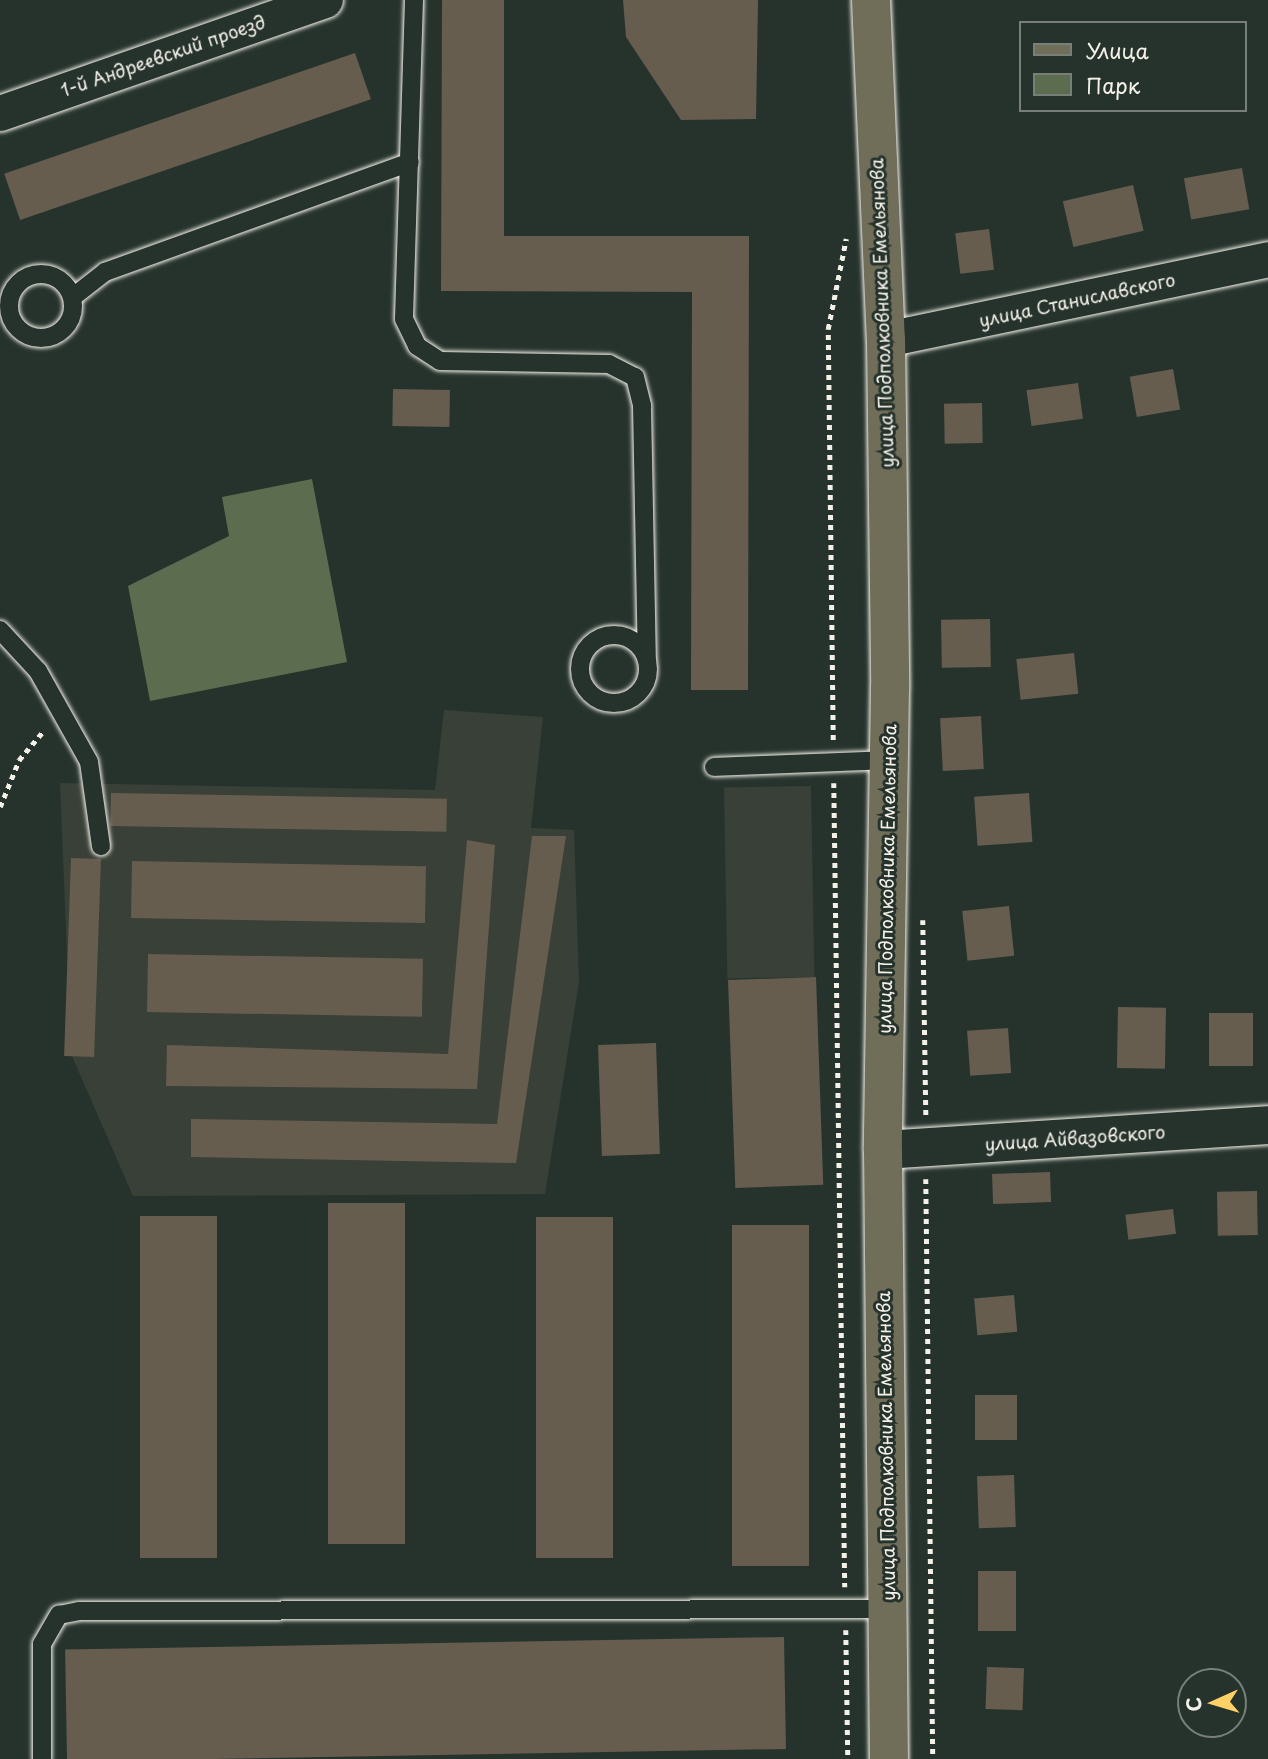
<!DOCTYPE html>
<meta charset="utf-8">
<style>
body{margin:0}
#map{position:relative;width:1268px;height:1759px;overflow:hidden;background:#26332d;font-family:"Playpen Sans",sans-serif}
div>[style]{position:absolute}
.built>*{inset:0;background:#394037;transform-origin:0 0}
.green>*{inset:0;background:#5c6d4f}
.building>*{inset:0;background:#665d4f;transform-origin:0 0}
.path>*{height:4.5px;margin-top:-2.25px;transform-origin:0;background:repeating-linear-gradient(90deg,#f4f1e8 0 5px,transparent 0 10px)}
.roads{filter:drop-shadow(0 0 2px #f4f1e8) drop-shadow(0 0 2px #f4f1e8)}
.service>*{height:18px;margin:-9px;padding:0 9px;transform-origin:9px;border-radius:9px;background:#26332d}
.service>.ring{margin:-9px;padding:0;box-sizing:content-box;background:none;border:18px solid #26332d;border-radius:50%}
.minor>*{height:35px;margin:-17.5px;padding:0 17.5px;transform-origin:17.5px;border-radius:17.5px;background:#26332d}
.tertiary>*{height:38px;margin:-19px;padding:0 19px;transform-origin:19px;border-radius:19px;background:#26332d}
.primary>*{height:38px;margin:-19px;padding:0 19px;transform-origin:19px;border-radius:19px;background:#706e59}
span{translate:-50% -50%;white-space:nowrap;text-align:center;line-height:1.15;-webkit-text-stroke:6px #26332d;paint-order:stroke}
.street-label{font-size:18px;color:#f4f1e8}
.legend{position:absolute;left:1019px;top:21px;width:228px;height:91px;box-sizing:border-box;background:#26332d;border:2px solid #787f78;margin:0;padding:9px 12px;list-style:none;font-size:21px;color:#f4f1e8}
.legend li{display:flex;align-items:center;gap:14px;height:35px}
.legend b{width:35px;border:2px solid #787f78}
.north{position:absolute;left:1177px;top:1668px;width:70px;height:70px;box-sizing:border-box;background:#26332d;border:2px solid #787f78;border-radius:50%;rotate:266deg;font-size:19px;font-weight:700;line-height:28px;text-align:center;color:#f4f1e8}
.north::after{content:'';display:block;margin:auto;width:24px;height:32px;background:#ffd166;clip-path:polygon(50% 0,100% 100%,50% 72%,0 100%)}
</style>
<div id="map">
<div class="built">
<div style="clip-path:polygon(444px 710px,543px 717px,531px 828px,574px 830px,579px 982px,545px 1194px,133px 1196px,71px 1054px,60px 783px,435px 790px)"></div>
<div style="left:811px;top:786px;width:191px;height:87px;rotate:89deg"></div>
</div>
<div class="green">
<div style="clip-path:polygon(312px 479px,347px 662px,150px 701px,128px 586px,229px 536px,222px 497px)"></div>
</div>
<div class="building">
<div style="clip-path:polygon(442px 0,504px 0,504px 236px,749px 236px,748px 690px,691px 690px,692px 292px,441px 291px)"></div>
<div style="clip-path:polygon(623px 0,758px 0,756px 119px,681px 120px,626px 37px)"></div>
<div style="left:355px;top:53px;width:49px;height:371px;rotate:71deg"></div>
<div style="left:1242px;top:168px;width:42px;height:59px;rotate:80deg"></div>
<div style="left:1133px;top:185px;width:47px;height:72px;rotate:77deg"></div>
<div style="left:989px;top:229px;width:41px;height:34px;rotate:83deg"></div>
<div style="left:1173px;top:369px;width:41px;height:44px;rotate:80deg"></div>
<div style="left:1078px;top:383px;width:36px;height:52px;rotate:82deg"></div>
<div style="left:393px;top:389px;width:57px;height:37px;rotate:1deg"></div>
<div style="left:982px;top:403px;width:40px;height:38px;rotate:89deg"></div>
<div style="left:990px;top:619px;width:48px;height:49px;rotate:89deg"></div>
<div style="left:1074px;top:653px;width:41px;height:58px;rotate:84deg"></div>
<div style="left:981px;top:716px;width:53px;height:41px;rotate:87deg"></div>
<div style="left:111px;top:793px;width:336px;height:33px;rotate:1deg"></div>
<div style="left:1029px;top:793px;width:49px;height:55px;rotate:86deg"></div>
<div style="clip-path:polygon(532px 836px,566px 836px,516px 1163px,191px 1157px,191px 1119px,497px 1124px)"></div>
<div style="clip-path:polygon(467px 840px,495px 845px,477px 1089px,166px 1086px,167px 1045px,448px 1054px)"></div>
<div style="left:71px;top:858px;width:30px;height:198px;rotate:2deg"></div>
<div style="left:132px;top:861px;width:294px;height:57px;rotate:1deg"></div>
<div style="left:1009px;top:906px;width:50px;height:47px;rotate:84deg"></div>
<div style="left:148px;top:954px;width:275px;height:58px;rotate:1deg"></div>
<div style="left:816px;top:977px;width:208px;height:88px;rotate:88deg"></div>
<div style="left:1118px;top:1007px;width:48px;height:61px;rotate:1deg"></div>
<div style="left:1209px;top:1013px;width:44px;height:53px"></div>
<div style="left:1008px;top:1028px;width:45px;height:41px;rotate:86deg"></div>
<div style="left:656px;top:1043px;width:111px;height:58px;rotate:88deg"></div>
<div style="left:1050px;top:1172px;width:30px;height:58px;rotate:88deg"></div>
<div style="left:1257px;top:1191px;width:44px;height:40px;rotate:89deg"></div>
<div style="left:328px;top:1203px;width:77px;height:341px"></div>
<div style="left:1173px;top:1209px;width:25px;height:48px;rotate:83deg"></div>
<div style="left:140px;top:1216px;width:77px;height:342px"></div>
<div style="left:536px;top:1217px;width:77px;height:341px"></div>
<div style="left:732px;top:1225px;width:77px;height:341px"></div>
<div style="left:1014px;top:1295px;width:37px;height:40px;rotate:85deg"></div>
<div style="left:1017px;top:1395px;width:45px;height:42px;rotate:90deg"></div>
<div style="left:1014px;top:1475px;width:52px;height:37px;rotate:88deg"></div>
<div style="left:978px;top:1571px;width:38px;height:60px"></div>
<div style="left:784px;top:1637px;width:112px;height:719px;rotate:89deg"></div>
<div style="left:987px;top:1667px;width:37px;height:42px;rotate:2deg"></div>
</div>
<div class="path">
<div style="left:833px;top:740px;width:411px;rotate:-90.7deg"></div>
<div style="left:828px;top:329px;width:92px;rotate:-78.7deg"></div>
<div style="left:834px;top:783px;width:804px;rotate:89.22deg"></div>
<div style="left:0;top:807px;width:51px;rotate:-68deg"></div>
<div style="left:19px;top:760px;width:39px;rotate:-50deg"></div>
<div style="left:923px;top:920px;width:195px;rotate:89.1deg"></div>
<div style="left:926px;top:1179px;width:580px;rotate:89.31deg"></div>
<div style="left:846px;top:1630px;width:129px;rotate:89.1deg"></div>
</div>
<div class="roads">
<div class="service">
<div style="left:414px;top:0;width:319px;rotate:91.8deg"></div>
<div style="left:404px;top:319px;width:30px;rotate:64deg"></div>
<div style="left:417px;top:346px;width:27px;rotate:33deg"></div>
<div style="left:440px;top:361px;width:169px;rotate:1deg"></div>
<div style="left:609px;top:364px;width:29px;rotate:27deg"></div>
<div style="left:635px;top:377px;width:30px;rotate:76deg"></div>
<div style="left:642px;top:406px;width:254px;rotate:88.9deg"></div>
<div class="ring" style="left:9px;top:274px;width:46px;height:46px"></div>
<div style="left:73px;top:297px;width:41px;rotate:-38deg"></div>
<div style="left:105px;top:272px;width:324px;rotate:-19.8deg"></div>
<div style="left:0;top:630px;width:56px;rotate:47.2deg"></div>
<div style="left:38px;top:671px;width:104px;rotate:60.7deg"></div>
<div style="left:89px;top:762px;width:85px;rotate:81.9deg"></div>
<div class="ring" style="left:580px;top:635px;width:50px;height:50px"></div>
<div style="left:714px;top:767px;width:174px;rotate:-2.3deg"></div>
<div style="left:42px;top:1759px;width:115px;rotate:-90deg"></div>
<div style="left:42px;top:1644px;width:34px;rotate:-60deg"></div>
<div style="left:59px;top:1615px;width:20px;rotate:-11deg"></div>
<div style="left:79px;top:1611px;width:808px;rotate:-0.14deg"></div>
</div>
<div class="minor">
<div style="left:0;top:113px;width:344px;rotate:-19.2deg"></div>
<div style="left:886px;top:339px;width:390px;rotate:-11.8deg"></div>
</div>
<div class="tertiary">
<div style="left:883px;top:1150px;width:386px;rotate:-3.7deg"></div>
</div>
<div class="primary">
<div style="left:871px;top:0;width:339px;rotate:87.5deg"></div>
<div style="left:886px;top:339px;width:349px;rotate:89.3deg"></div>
<div style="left:890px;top:688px;width:462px;rotate:90.9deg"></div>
<div style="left:883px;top:1150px;width:609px;rotate:89.44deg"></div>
</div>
</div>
<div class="street-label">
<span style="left:163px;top:56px;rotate:-19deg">1-й Андреевский проезд</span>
<span style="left:1077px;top:300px;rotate:-12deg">улица Станиславского</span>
<span style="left:882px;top:313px;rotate:-92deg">улица Подполковника Емельянова</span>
<span style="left:887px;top:879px;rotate:-89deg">улица Подполковника Емельянова</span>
<span style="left:1075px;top:1138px;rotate:-4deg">улица Айвазовского</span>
<span style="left:886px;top:1446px;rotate:-91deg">улица Подполковника Емельянова</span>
</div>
<ul class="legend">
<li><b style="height:9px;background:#706e59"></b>Улица</li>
<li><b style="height:19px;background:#5c6d4f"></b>Парк</li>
</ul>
<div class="north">С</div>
</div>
